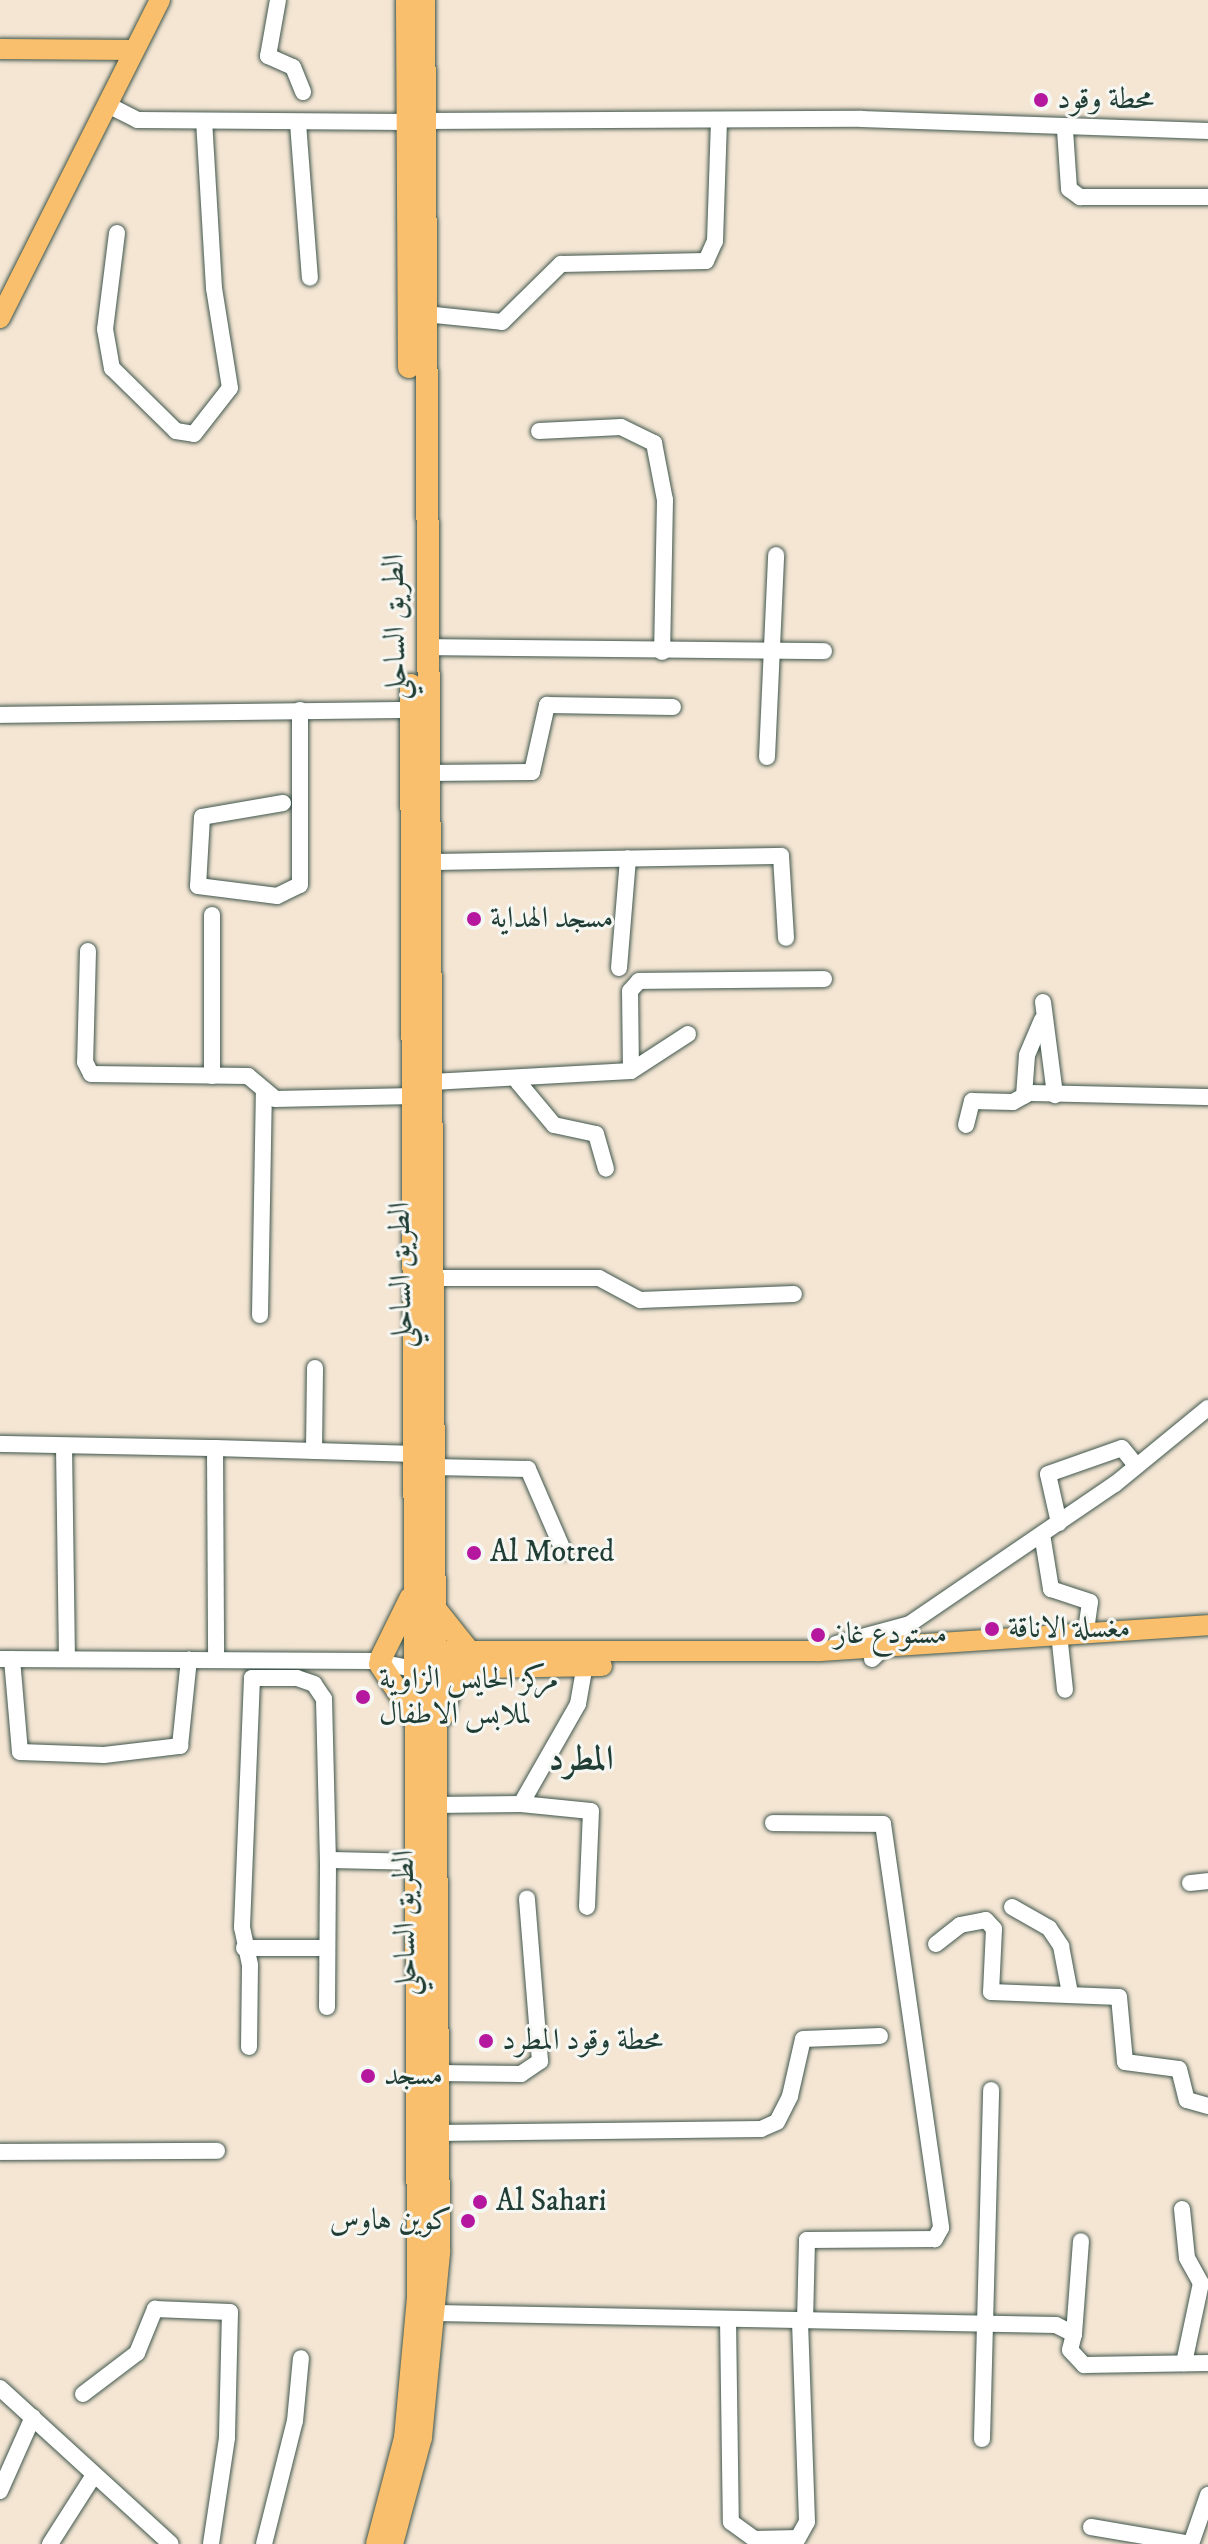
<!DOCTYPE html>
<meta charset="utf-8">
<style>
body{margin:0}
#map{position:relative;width:1208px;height:2544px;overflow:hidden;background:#f5e6d4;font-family:"IM FELL DW Pica",Amiri,serif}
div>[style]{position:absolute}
.roads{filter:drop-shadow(0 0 2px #3f564c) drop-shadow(0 0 2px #3f564c)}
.minor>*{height:16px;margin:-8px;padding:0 8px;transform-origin:8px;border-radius:8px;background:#fff}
.major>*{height:20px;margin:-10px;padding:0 10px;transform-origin:10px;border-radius:10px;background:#f9bf6d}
.highway>*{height:22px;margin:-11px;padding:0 11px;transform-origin:11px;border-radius:11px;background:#f9bf6d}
.dots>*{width:22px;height:22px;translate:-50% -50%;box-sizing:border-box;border:4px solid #f6f6f2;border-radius:50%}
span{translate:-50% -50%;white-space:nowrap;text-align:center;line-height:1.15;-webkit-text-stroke:6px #f6f6f2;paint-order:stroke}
.poi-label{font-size:30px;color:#1f3d34}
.left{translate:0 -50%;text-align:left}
.right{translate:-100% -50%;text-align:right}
.street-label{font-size:30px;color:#1f3d34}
.quarter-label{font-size:34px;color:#1f3d34;font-weight:700}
</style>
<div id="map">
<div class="roads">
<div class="minor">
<div style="left:278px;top:0;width:57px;rotate:100.1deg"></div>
<div style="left:268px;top:56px;width:27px;rotate:24deg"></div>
<div style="left:293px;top:67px;width:27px;rotate:68deg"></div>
<div style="left:108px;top:105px;width:33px;rotate:27deg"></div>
<div style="left:137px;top:120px;width:271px;rotate:0.4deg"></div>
<div style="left:424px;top:121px;width:438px;rotate:-0.3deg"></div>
<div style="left:862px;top:119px;width:346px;rotate:2deg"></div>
<div style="left:298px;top:123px;width:155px;rotate:85.6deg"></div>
<div style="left:1065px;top:130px;width:59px;rotate:86.1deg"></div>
<div style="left:1069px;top:189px;width:14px;rotate:36deg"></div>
<div style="left:1080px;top:197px;width:128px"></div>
<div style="left:117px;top:233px;width:97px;rotate:97.1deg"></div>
<div style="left:105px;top:329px;width:40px;rotate:80deg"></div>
<div style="left:112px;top:368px;width:90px;rotate:44.5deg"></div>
<div style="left:176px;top:431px;width:18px;rotate:9deg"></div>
<div style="left:194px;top:434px;width:58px;rotate:-52deg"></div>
<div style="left:230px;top:388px;width:101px;rotate:-99.1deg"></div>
<div style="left:214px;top:288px;width:167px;rotate:-93.4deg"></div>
<div style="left:425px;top:314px;width:77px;rotate:5.9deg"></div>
<div style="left:502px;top:322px;width:83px;rotate:-44.5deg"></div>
<div style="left:561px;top:264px;width:145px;rotate:-1.2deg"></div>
<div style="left:706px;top:261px;width:22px;rotate:-66deg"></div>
<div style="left:715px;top:241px;width:121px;rotate:-88.1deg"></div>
<div style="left:539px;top:431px;width:82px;rotate:-2.8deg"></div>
<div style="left:621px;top:427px;width:37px;rotate:26deg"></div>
<div style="left:654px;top:443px;width:58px;rotate:79.1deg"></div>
<div style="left:665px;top:500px;width:152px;rotate:91.1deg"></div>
<div style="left:426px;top:647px;width:398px;rotate:0.6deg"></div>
<div style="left:0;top:715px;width:412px;rotate:-0.7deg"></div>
<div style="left:767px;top:757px;width:202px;rotate:-87.4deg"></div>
<div style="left:428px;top:773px;width:104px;rotate:-0.6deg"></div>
<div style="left:532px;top:772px;width:69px;rotate:-77.4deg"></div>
<div style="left:547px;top:705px;width:126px;rotate:0.9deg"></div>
<div style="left:283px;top:803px;width:82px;rotate:170.2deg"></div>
<div style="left:202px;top:817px;width:69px;rotate:93.3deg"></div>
<div style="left:198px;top:886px;width:80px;rotate:7.2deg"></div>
<div style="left:277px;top:896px;width:25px;rotate:-26deg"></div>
<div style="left:300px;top:885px;width:175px;rotate:-90deg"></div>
<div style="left:429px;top:862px;width:352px;rotate:-1deg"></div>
<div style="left:781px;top:856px;width:82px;rotate:86.5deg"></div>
<div style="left:212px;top:915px;width:161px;rotate:90deg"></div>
<div style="left:88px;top:951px;width:111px;rotate:91.5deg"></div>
<div style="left:85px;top:1062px;width:13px;rotate:63deg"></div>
<div style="left:91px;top:1074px;width:157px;rotate:0.7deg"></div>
<div style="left:248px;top:1076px;width:35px;rotate:40deg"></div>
<div style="left:275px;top:1099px;width:139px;rotate:-1.2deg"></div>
<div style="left:619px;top:968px;width:110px;rotate:-85.3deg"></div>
<div style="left:1043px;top:1002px;width:94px;rotate:82.6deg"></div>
<div style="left:631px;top:1071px;width:80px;rotate:-90.7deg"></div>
<div style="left:630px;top:991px;width:13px;rotate:-48deg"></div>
<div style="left:639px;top:981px;width:185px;rotate:-0.6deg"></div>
<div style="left:432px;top:1082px;width:199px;rotate:-3.2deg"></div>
<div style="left:631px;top:1071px;width:68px;rotate:-33deg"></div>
<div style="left:518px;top:1082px;width:56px;rotate:50.1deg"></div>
<div style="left:554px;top:1125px;width:43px;rotate:12.1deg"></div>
<div style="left:596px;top:1134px;width:36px;rotate:74deg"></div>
<div style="left:1024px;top:1096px;width:41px;rotate:-85.8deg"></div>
<div style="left:1027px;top:1055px;width:38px;rotate:-67deg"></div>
<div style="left:966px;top:1125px;width:25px;rotate:-76deg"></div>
<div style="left:972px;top:1101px;width:41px;rotate:1.4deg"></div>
<div style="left:1013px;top:1102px;width:18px;rotate:-29deg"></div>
<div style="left:1029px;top:1093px;width:179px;rotate:1.3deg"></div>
<div style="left:433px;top:1278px;width:166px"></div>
<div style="left:599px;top:1278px;width:47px;rotate:28.2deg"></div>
<div style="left:640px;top:1300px;width:154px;rotate:-2.2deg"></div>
<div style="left:260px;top:1315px;width:221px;rotate:-89deg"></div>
<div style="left:0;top:1444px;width:215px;rotate:1.1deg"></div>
<div style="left:215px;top:1448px;width:211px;rotate:89.7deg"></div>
<div style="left:64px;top:1446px;width:213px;rotate:89.2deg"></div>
<div style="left:215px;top:1448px;width:201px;rotate:1.7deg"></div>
<div style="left:314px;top:1451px;width:83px;rotate:-89.3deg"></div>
<div style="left:433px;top:1467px;width:95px;rotate:1.2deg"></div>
<div style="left:528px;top:1469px;width:90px;rotate:66.6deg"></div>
<div style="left:1059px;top:1523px;width:50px;rotate:-102.7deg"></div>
<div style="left:1048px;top:1474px;width:78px;rotate:-19.4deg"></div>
<div style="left:1122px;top:1448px;width:22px;rotate:51deg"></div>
<div style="left:1042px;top:1534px;width:56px;rotate:80.7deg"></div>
<div style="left:1051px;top:1589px;width:41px;rotate:18.4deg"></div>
<div style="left:1090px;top:1602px;width:29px;rotate:98deg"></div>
<div style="left:1060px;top:1643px;width:47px;rotate:83.9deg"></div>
<div style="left:836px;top:1644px;width:73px;rotate:-15.2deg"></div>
<div style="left:0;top:1659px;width:374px;rotate:0.3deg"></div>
<div style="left:374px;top:1661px;width:41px;rotate:11.3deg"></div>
<div style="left:12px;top:1659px;width:93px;rotate:85.1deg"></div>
<div style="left:20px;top:1752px;width:84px;rotate:2deg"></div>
<div style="left:104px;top:1755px;width:77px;rotate:-6.8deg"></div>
<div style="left:180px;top:1746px;width:87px;rotate:-84.1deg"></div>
<div style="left:872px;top:1659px;width:50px;rotate:-43.4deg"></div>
<div style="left:908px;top:1625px;width:250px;rotate:-34.3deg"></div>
<div style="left:1115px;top:1484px;width:120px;rotate:-39.3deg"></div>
<div style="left:521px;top:1804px;width:70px;rotate:5.7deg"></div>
<div style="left:591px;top:1811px;width:96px;rotate:92.4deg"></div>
<div style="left:434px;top:1805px;width:87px;rotate:-0.7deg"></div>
<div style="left:521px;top:1804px;width:115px;rotate:-60.3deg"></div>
<div style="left:578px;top:1704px;width:39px;rotate:-80deg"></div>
<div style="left:773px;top:1823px;width:110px;rotate:0.5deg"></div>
<div style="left:883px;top:1824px;width:408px;rotate:81.8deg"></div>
<div style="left:941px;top:2228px;width:13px;rotate:119deg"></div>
<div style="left:935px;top:2239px;width:128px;rotate:179.6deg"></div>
<div style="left:807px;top:2240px;width:80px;rotate:91.4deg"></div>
<div style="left:1190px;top:1883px;width:18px;rotate:-6deg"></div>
<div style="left:1012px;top:1907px;width:43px;rotate:29.6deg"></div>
<div style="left:1049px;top:1928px;width:22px;rotate:56deg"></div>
<div style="left:1061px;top:1946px;width:48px;rotate:79.2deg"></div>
<div style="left:936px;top:1944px;width:31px;rotate:-38deg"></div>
<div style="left:960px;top:1925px;width:26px;rotate:-11deg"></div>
<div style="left:986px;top:1920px;width:12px;rotate:48deg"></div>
<div style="left:994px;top:1929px;width:63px;rotate:92.7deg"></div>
<div style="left:991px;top:1992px;width:128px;rotate:2.2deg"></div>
<div style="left:1119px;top:1997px;width:65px;rotate:84.7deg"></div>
<div style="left:1125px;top:2062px;width:54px;rotate:7.4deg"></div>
<div style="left:1179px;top:2069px;width:32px;rotate:76deg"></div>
<div style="left:1187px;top:2100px;width:22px;rotate:16deg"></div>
<div style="left:244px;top:1948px;width:83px"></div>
<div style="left:327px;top:2007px;width:147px;rotate:-89.6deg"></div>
<div style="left:249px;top:2047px;width:82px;rotate:-89.3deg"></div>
<div style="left:250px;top:1965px;width:39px;rotate:-102deg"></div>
<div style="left:242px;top:1927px;width:249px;rotate:-87.7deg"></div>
<div style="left:252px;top:1678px;width:45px"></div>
<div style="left:297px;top:1678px;width:18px;rotate:19deg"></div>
<div style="left:314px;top:1684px;width:18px;rotate:56deg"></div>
<div style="left:324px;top:1699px;width:161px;rotate:88.6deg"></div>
<div style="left:328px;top:1860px;width:85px;rotate:1.3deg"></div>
<div style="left:437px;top:2073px;width:84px;rotate:0.7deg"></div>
<div style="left:521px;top:2074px;width:23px;rotate:-34deg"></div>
<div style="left:540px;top:2061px;width:163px;rotate:-94.6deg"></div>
<div style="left:438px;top:2133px;width:323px;rotate:-0.7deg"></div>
<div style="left:761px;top:2129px;width:17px;rotate:-24deg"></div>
<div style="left:777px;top:2122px;width:29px;rotate:-63deg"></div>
<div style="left:790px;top:2096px;width:58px;rotate:-77.2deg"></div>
<div style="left:803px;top:2039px;width:77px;rotate:-2.2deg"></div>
<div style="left:0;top:2152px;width:217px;rotate:-0.3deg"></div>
<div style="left:1182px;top:2209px;width:49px;rotate:84.2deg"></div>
<div style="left:1187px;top:2258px;width:29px;rotate:61deg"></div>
<div style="left:1201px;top:2283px;width:82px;rotate:102deg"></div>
<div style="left:436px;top:2313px;width:620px;rotate:1.11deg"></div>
<div style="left:1056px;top:2325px;width:20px;rotate:27deg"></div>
<div style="left:1074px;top:2334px;width:16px;rotate:104deg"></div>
<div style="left:1070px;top:2350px;width:21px;rotate:47deg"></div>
<div style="left:1084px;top:2365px;width:124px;rotate:-0.9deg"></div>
<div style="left:728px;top:2319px;width:203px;rotate:89.2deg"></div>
<div style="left:731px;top:2522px;width:29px;rotate:36deg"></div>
<div style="left:754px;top:2539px;width:44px;rotate:-1.3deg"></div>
<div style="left:798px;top:2538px;width:18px;rotate:-61deg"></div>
<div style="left:807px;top:2522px;width:202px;rotate:-92deg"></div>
<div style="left:1074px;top:2334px;width:93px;rotate:-85.7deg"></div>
<div style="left:0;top:2388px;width:231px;rotate:42.4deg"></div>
<div style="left:83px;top:2394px;width:68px;rotate:-37.2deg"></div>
<div style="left:137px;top:2353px;width:48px;rotate:-67.8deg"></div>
<div style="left:155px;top:2309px;width:75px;rotate:2.3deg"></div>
<div style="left:230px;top:2312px;width:126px;rotate:91.4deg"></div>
<div style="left:227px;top:2438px;width:107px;rotate:98.6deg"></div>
<div style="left:982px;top:2439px;width:349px;rotate:-88.5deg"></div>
<div style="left:0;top:2491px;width:81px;rotate:-66deg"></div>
<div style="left:1091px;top:2527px;width:101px;rotate:9.6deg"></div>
<div style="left:50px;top:2544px;width:82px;rotate:-57.5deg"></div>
<div style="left:264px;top:2544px;width:127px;rotate:-75.9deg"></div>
<div style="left:295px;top:2421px;width:63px;rotate:-84.6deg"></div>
<div style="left:1191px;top:2544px;width:52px;rotate:-70.9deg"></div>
</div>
<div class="major">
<div style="left:0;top:49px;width:134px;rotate:0.4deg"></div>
<div style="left:0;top:318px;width:356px;rotate:-63.3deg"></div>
<div style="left:421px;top:1651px;width:398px"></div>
<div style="left:819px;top:1651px;width:390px;rotate:-3.8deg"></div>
<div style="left:418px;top:1669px;width:184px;rotate:-0.9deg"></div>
</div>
<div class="highway">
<div style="left:407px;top:0;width:367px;rotate:89.7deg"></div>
<div style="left:433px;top:1606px;width:56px;rotate:51.5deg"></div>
<div style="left:381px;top:1658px;width:66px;rotate:-63.8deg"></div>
<div style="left:380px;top:1664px;width:59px;rotate:56.9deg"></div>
<div style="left:442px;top:1716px;width:34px;rotate:-73deg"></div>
<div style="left:452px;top:1683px;width:21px;rotate:-41deg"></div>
<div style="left:377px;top:2544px;width:110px;rotate:-75.2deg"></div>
<div style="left:405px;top:2438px;width:142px;rotate:-84.7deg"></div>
<div style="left:418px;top:2297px;width:1612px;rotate:-90.25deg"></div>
<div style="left:392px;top:2544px;width:111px;rotate:-74.8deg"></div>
<div style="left:421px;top:2437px;width:186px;rotate:-84.4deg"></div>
<div style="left:439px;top:2252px;width:2252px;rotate:-90.38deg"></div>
</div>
</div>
<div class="dots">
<div style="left:1041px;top:100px;background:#b5179e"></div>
<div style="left:474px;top:919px;background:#b5179e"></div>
<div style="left:474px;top:1553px;background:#b5179e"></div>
<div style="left:992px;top:1629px;background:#b5179e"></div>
<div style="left:818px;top:1635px;background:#b5179e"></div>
<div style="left:363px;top:1697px;background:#b5179e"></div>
<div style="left:486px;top:2041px;background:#b5179e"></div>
<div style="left:368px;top:2076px;background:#b5179e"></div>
<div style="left:480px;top:2202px;background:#b5179e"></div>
<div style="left:468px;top:2221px;background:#b5179e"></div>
</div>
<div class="poi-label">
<span class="left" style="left:1057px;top:100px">محطة وقود</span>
<span class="left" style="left:490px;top:919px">مسجد الهداية</span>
<span class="left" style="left:490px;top:1553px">Al Motred</span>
<span class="left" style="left:1008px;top:1629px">مغسلة الاناقة</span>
<span class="left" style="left:834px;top:1635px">مستودع غاز</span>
<span class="left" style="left:379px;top:1697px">مركز الحايس الزاوية<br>لملابس الاطفال</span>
<span class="left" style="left:502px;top:2041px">محطة وقود المطرد</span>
<span class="left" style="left:384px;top:2076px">مسجد</span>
<span class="left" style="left:496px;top:2202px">Al Sahari</span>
<span class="right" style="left:452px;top:2221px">كوين هاوس</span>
</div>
<div class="street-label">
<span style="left:396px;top:627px;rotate:-91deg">الطريق الساحلي</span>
<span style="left:402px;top:1275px;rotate:-91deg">الطريق الساحلي</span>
<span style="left:406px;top:1923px;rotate:-91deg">الطريق الساحلي</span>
</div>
<div class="quarter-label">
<span style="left:581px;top:1760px">المطرد</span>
</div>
</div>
